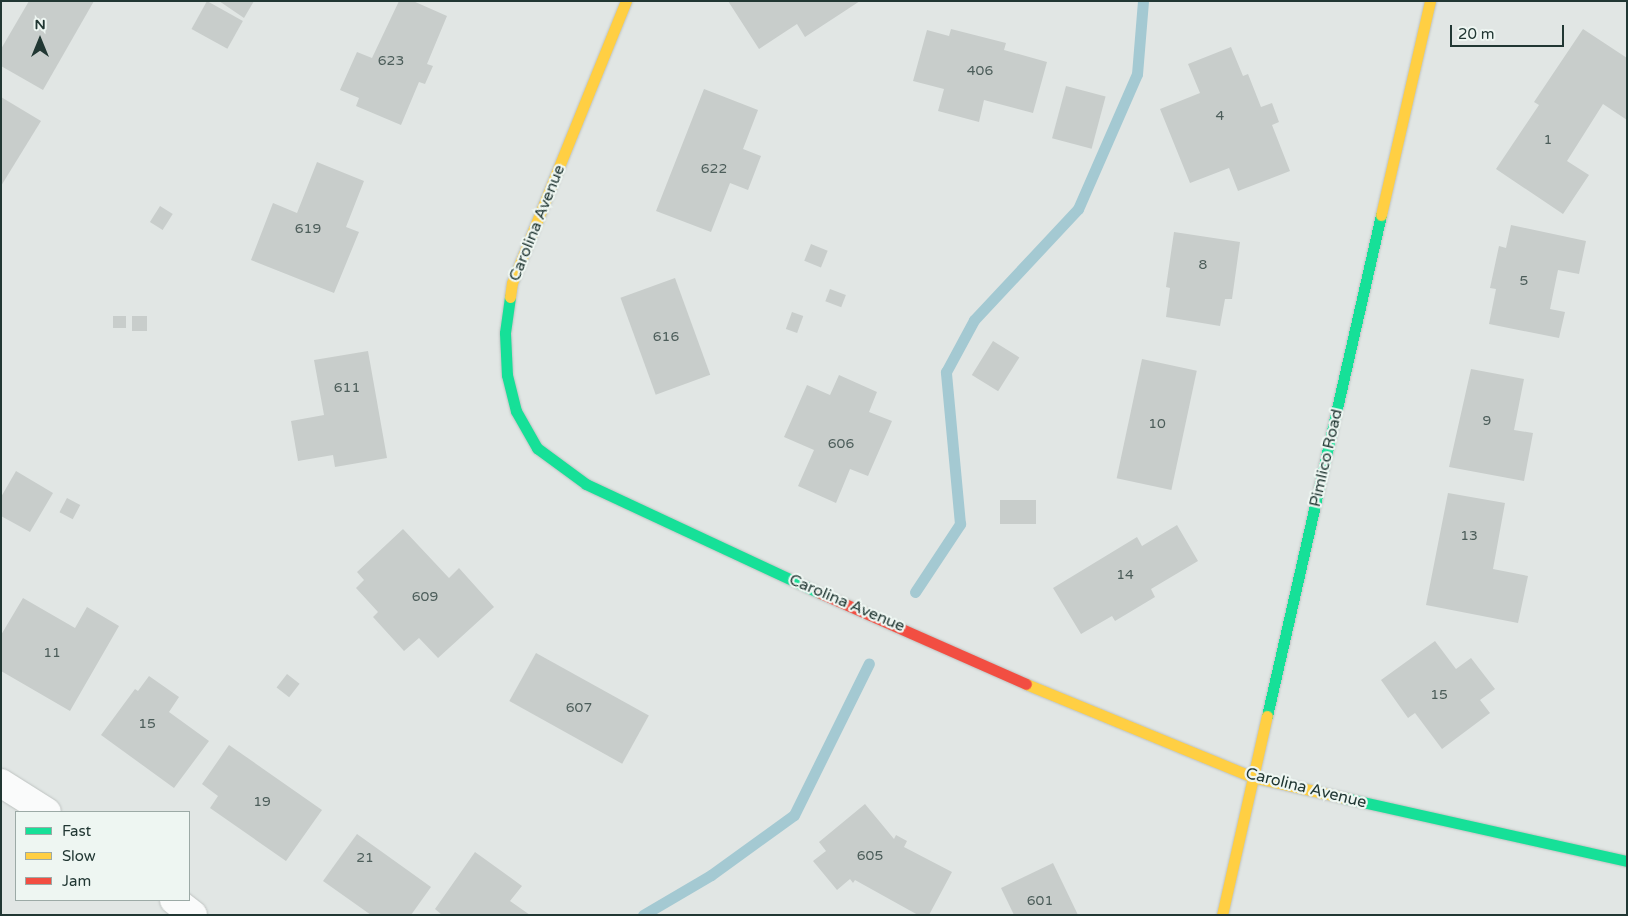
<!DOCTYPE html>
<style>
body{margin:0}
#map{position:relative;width:1628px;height:916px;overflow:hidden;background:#e1e6e4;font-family:"Varela Round",sans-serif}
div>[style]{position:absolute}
.stream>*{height:11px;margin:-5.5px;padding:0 5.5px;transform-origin:5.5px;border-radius:5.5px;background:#a4c9d2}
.building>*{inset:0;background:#c8cdcb;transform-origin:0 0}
.roads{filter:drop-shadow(0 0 1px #bec3c1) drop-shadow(0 0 1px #bec3c1)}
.street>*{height:28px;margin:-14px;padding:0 14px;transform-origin:14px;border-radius:14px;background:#fafbfb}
.fast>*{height:11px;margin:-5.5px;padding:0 5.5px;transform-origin:5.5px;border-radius:5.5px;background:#16e098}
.slow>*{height:11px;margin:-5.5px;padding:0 5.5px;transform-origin:5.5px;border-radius:5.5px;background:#ffcf43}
.jam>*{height:11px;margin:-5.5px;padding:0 5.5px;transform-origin:5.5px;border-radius:5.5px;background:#f24e42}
span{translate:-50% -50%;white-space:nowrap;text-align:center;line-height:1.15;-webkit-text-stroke:4.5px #eef6f2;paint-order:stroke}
.number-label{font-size:14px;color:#4c5d5a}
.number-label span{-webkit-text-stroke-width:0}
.street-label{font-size:16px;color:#213733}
.frame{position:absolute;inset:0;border:2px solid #213733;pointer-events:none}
.legend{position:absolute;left:15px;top:811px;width:175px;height:90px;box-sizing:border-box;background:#eef6f2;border:1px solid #9caaa6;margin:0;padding:6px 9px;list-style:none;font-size:15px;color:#213733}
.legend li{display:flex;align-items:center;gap:10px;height:25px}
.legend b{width:25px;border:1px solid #9caaa6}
.north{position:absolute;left:15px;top:15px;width:50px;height:50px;-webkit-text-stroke:4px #eef6f2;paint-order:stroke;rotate:0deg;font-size:14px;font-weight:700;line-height:20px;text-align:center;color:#213733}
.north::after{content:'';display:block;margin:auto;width:18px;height:22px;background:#213733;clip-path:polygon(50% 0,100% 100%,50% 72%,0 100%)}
.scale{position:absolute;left:1450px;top:25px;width:114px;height:22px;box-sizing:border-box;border:2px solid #213733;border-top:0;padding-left:6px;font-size:15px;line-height:18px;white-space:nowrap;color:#213733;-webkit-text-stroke:4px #eef6f2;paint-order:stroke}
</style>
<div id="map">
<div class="stream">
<div style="left:915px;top:592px;width:82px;rotate:-56.5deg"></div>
<div style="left:960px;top:524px;width:153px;rotate:-95.3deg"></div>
<div style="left:946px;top:372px;width:59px;rotate:-61.7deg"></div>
<div style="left:974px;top:320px;width:152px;rotate:-46.9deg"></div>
<div style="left:1078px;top:209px;width:147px;rotate:-66.4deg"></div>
<div style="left:1137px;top:74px;width:73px;rotate:-85.3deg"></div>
<div style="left:643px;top:915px;width:79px;rotate:-30.5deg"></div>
<div style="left:711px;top:875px;width:102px;rotate:-35.9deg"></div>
<div style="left:794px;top:815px;width:169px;rotate:-63.7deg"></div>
</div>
<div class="building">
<div style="clip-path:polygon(29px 1px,94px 1px,43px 90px,1px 66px,1px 49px)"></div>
<div style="left:207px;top:1px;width:41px;height:32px;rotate:29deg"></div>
<div style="clip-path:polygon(219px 1px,254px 1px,244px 18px)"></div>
<div style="clip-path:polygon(399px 1px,413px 1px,447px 16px,427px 64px,433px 66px,425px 84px,419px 82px,401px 125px,356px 106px,359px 98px,340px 90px,357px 52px,372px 58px)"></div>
<div style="clip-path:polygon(728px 1px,860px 1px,805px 37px,797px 24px,759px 49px)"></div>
<div style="clip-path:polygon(951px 29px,1006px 43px,1004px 50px,1047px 62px,1033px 113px,984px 100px,979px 122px,938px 111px,944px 89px,913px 81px,927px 30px,949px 36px)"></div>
<div style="clip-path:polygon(1583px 29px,1627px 58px,1627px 120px,1603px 104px,1567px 161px,1589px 175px,1563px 214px,1496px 169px,1539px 105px,1534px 102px)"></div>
<div style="clip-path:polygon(1231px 47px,1243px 76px,1248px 74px,1261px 107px,1272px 103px,1279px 122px,1272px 125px,1290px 171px,1238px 191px,1229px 168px,1190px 183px,1160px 109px,1200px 93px,1188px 64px)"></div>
<div style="left:1066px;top:86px;width:41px;height:54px;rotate:15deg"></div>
<div style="clip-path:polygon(704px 89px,758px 110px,743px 149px,761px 156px,748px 190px,730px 183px,711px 232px,656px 211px)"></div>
<div style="clip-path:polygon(1px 97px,41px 121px,1px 186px)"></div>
<div style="clip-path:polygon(317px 162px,364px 181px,346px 227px,359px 232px,334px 293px,251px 260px,273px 203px,297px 213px)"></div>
<div style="left:160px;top:206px;width:15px;height:19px;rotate:32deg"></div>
<div style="clip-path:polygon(1511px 225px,1586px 241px,1579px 274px,1558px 270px,1550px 309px,1565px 312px,1559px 338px,1489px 324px,1496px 289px,1490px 288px,1499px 246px,1506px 248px)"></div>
<div style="clip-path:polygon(1174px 232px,1240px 242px,1232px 299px,1225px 299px,1220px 326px,1166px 317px,1170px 288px,1166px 287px)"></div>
<div style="left:811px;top:244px;width:18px;height:18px;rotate:22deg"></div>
<div style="left:675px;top:278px;width:103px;height:58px;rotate:70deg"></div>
<div style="left:830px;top:289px;width:17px;height:13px;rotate:21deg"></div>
<div style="left:792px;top:312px;width:12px;height:18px;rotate:20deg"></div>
<div style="left:113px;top:316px;width:13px;height:12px"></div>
<div style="left:132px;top:316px;width:15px;height:15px"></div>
<div style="left:993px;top:341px;width:31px;height:40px;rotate:32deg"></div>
<div style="clip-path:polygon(368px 351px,387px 458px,335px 467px,333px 455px,298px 461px,291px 421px,324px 415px,314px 360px)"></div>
<div style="left:1142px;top:359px;width:56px;height:122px;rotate:12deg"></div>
<div style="clip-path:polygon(1471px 369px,1524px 379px,1514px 430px,1533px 433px,1524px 481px,1449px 467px)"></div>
<div style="clip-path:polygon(839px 375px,877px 392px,869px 412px,892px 421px,868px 476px,850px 469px,836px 503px,798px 486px,814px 450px,784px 437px,807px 385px,830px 395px)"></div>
<div style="clip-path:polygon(16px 471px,53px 493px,30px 532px,1px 516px,1px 497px)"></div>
<div style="clip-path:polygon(1448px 493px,1505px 503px,1493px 569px,1528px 576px,1518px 623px,1426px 605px)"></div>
<div style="left:67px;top:498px;width:15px;height:16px;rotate:28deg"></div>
<div style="left:1000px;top:500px;width:36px;height:24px"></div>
<div style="clip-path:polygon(1177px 525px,1198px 561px,1151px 589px,1155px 597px,1115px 621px,1112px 616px,1081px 634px,1053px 588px,1137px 537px,1142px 546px)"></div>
<div style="clip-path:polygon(403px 529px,449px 578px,459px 568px,494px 607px,438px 658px,419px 638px,404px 651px,373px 617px,378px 612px,356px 588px,364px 580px,357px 572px)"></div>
<div style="clip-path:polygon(23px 598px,75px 628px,87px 607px,119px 626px,70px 711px,1px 671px,1px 635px)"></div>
<div style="clip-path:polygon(1435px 641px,1456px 669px,1471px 658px,1495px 689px,1480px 700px,1490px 713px,1442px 749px,1415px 713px,1408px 718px,1381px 680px)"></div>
<div style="left:536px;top:653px;width:129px;height:55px;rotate:29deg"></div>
<div style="left:287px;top:674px;width:16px;height:17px;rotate:38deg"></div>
<div style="clip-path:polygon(149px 676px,179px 697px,169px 712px,209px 741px,174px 788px,101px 735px,135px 689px,138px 691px)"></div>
<div style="clip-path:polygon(229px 745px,322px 810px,286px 861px,210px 808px,218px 796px,202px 784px)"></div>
<div style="clip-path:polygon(865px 804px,894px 839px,896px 835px,907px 841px,904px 847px,952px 872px,929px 915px,918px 915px,855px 880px,853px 883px,850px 879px,837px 890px,813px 861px,826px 851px,819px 842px)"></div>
<div style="clip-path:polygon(357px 834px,431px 887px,411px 915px,371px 915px,323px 881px)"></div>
<div style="clip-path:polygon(475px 852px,522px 886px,510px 901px,530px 915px,442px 915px,435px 909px)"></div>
<div style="clip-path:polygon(1053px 863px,1078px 915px,1014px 915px,1001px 888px)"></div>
</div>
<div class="roads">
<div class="street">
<div style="left:1px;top:783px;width:54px;rotate:32.2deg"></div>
<div style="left:174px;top:900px;width:24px;rotate:38deg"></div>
</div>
<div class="fast">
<div style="left:510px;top:297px;width:36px;rotate:98deg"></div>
<div style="left:505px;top:333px;width:42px;rotate:87.3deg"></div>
<div style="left:507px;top:375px;width:37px;rotate:76deg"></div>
<div style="left:516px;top:411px;width:43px;rotate:60.4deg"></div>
<div style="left:537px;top:448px;width:61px;rotate:36.3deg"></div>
<div style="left:586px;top:484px;width:258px;rotate:25deg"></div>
<div style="left:1267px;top:716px;width:514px;rotate:-77.18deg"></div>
<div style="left:1345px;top:798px;width:289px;rotate:12.6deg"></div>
</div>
<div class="slow">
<div style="left:1381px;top:215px;width:220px;rotate:-77.1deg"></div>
<div style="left:510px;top:297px;width:14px;rotate:-82deg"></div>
<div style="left:512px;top:283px;width:304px;rotate:-68deg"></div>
<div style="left:1026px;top:684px;width:245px;rotate:22.3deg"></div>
<div style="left:1253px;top:777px;width:94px;rotate:12.9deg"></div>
<div style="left:1222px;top:915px;width:204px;rotate:-77.3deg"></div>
</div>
<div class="jam">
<div style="left:820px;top:593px;width:225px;rotate:23.8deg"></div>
</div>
</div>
<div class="number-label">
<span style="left:391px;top:61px">623</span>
<span style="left:980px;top:71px">406</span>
<span style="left:1220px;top:116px">4</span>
<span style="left:1548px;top:140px">1</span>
<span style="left:714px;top:169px">622</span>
<span style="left:308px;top:229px">619</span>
<span style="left:1203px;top:265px">8</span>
<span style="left:1524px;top:281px">5</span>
<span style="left:666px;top:337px">616</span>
<span style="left:347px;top:388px">611</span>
<span style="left:1487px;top:421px">9</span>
<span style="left:1157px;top:424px">10</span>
<span style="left:841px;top:444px">606</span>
<span style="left:1469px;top:536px">13</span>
<span style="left:1125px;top:575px">14</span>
<span style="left:425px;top:597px">609</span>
<span style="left:52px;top:653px">11</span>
<span style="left:1439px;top:695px">15</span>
<span style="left:579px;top:708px">607</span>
<span style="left:147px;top:724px">15</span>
<span style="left:262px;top:802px">19</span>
<span style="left:870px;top:856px">605</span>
<span style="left:365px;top:858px">21</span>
<span style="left:1040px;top:901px">601</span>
</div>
<div class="street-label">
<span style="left:537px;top:223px;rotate:-68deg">Carolina Avenue</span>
<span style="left:1326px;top:458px;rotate:-77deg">Pimlico Road</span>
<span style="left:847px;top:603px;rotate:23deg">Carolina Avenue</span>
<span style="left:1306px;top:788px;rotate:14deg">Carolina Avenue</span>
</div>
<div class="frame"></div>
<ul class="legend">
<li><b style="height:6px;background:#16e098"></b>Fast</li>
<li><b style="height:6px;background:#ffcf43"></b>Slow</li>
<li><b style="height:6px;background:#f24e42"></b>Jam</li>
</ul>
<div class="north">N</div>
<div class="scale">20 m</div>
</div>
